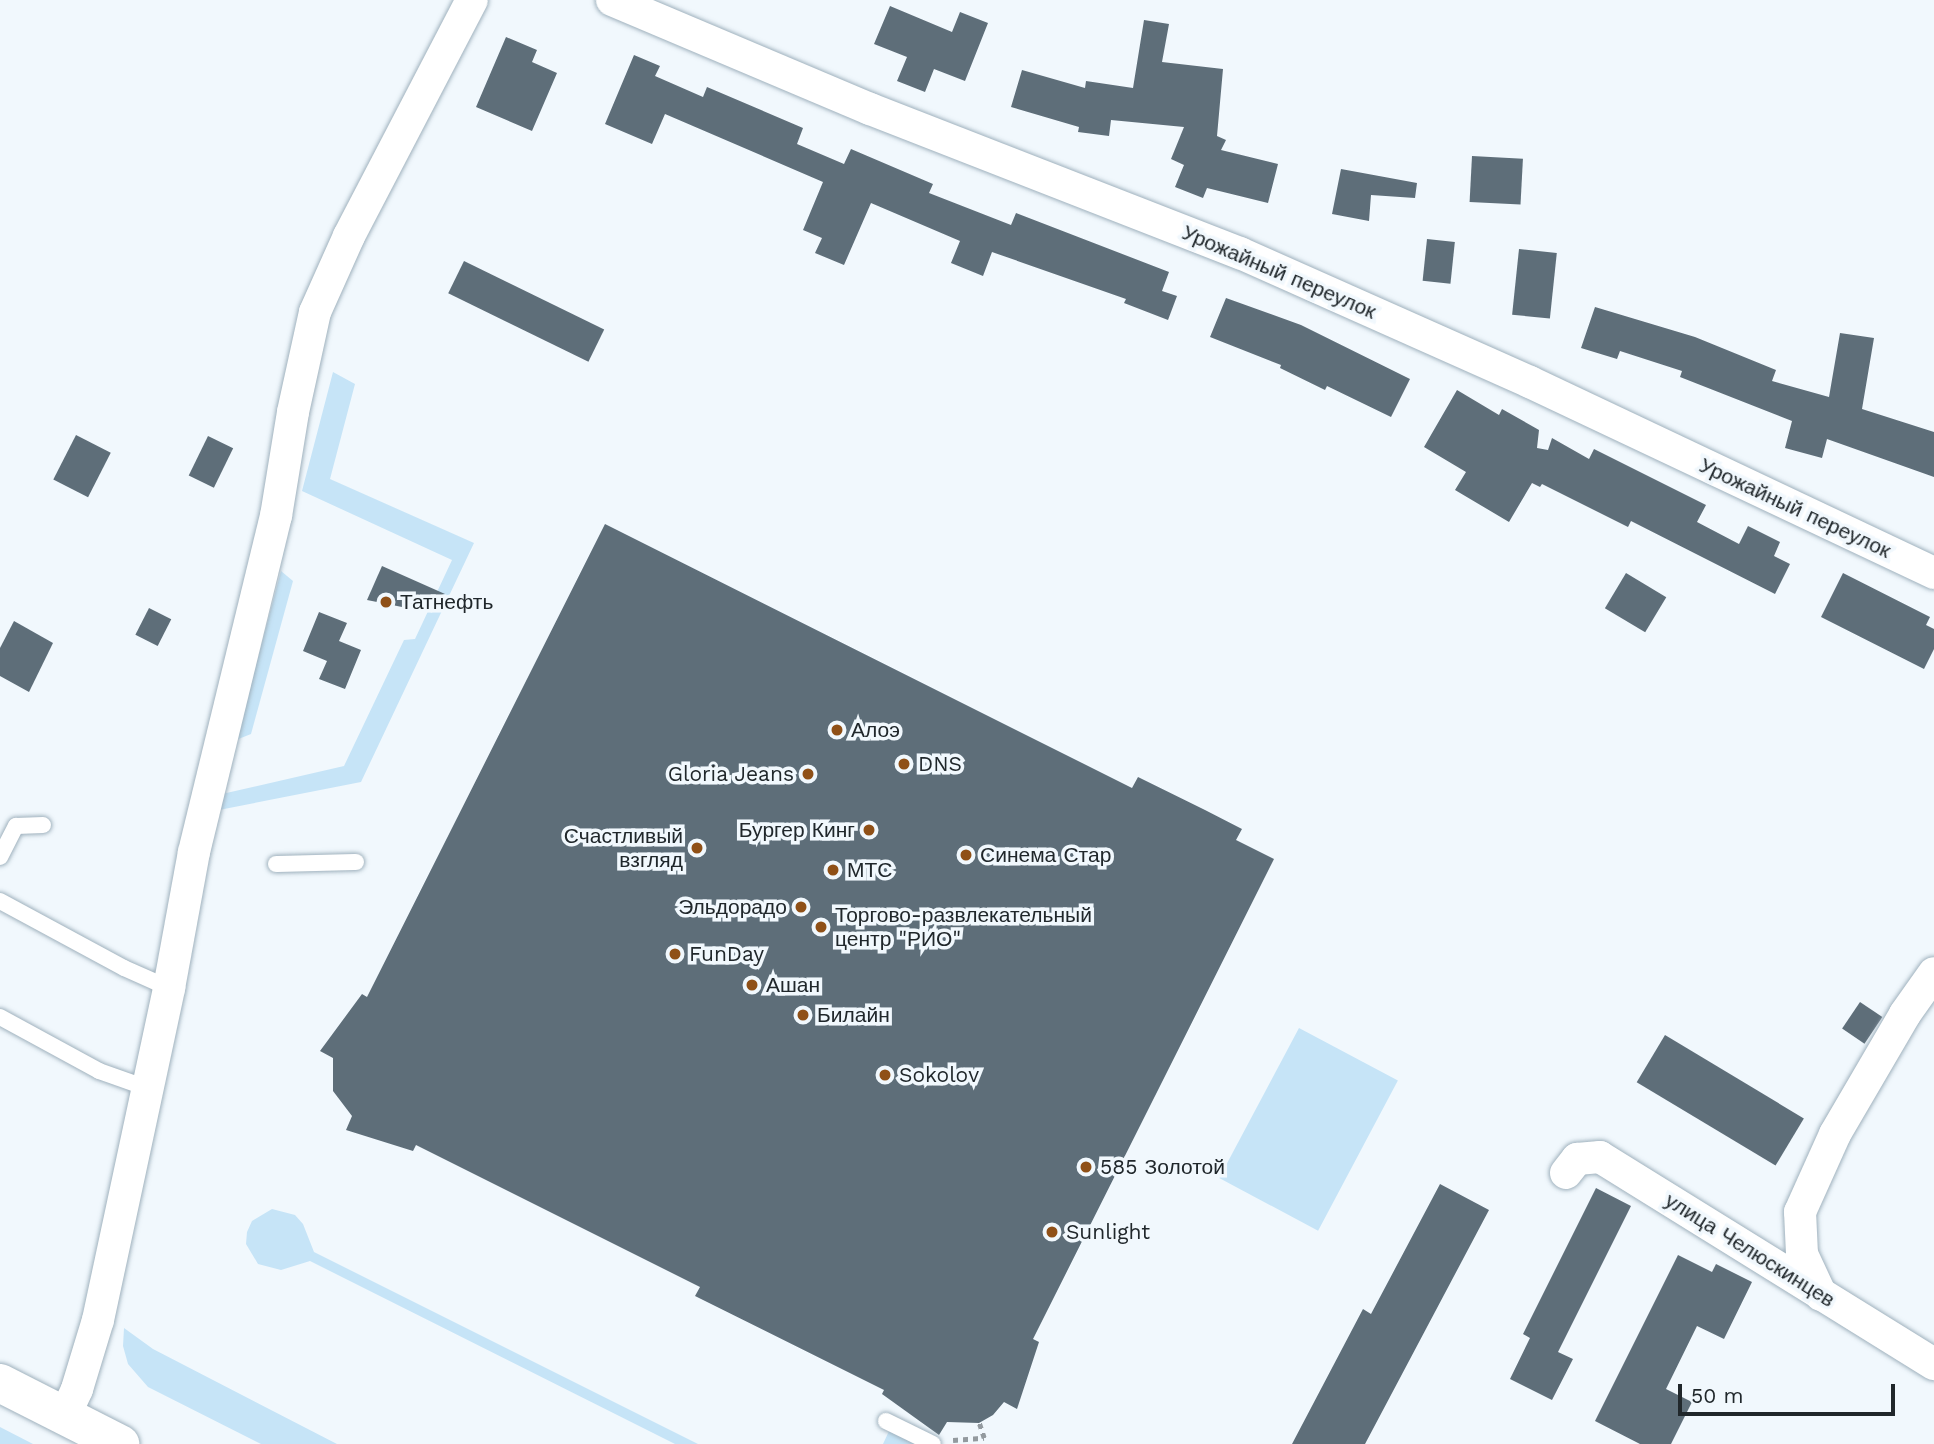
<!DOCTYPE html>
<meta charset="utf-8">
<style>
body{margin:0}
#map{position:relative;width:1934px;height:1444px;overflow:hidden;background:#f1f8fd;font-family:"Work Sans",sans-serif}
div>[style]{position:absolute}
.green>*{inset:0;background:#c6e4f7;transform-origin:0 0}
.building>*{inset:0;background:#5e6e79;transform-origin:0 0}
.path>*{height:4.5px;margin-top:-2.25px;transform-origin:0;background:repeating-linear-gradient(90deg,#939a9f 0 5px,transparent 0 10px)}
.roads{filter:drop-shadow(0 0 2px #9fb1bd) drop-shadow(0 0 2px #9fb1bd)}
.lane>*{height:16px;margin:-8px;padding:0 8px;transform-origin:8px;border-radius:8px;background:#fff}
.street>*{height:32px;margin:-16px;padding:0 16px;transform-origin:16px;border-radius:16px;background:#fff}
.primary>*{height:38px;margin:-19px;padding:0 19px;transform-origin:19px;border-radius:19px;background:#fff}
.dots>*{width:19px;height:19px;translate:-50% -50%;box-sizing:border-box;border:4px solid #f1f8fd;border-radius:50%}
span{translate:-50% -50%;white-space:nowrap;text-align:center;line-height:1.15;-webkit-text-stroke:7px #f1f8fd;paint-order:stroke}
.street-label{font-size:21px;color:#20272b}
.poi-label{font-size:21px;color:#20272b}
.left{translate:0 -50%;text-align:left}
.right{translate:-100% -50%;text-align:right}
.scale{position:absolute;left:1678px;top:1384px;width:217px;height:32px;box-sizing:border-box;border:4px solid #20272b;border-top:0;padding-left:9px;font-size:21px;line-height:24px;white-space:nowrap;color:#20272b;-webkit-text-stroke:5px #f1f8fd;paint-order:stroke}
</style>
<div id="map">
<div class="green">
<div style="clip-path:polygon(333px 372px,355px 384px,330px 479px,474px 543px,361px 782px,219px 810px,222px 794px,344px 766px,404px 640px,415px 639px,452px 560px,302px 491px)"></div>
<div style="clip-path:polygon(281px 571px,293px 581px,251px 734px,236px 740px)"></div>
<div style="left:1299px;top:1028px;width:112px;height:170px;rotate:28deg"></div>
<div style="clip-path:polygon(272px 1209px,295px 1215px,303px 1224px,314px 1252px,698px 1444px,675px 1444px,310px 1261px,281px 1270px,258px 1264px,246px 1244px,247px 1232px,252px 1221px)"></div>
<div style="clip-path:polygon(124px 1328px,153px 1349px,337px 1444px,261px 1444px,148px 1387px,128px 1364px,123px 1346px)"></div>
<div style="clip-path:polygon(0 1427px,33px 1444px,0 1444px)"></div>
<div style="clip-path:polygon(890px 1429px,921px 1444px,883px 1444px)"></div>
</div>
<div class="building">
<div style="clip-path:polygon(890px 6px,952px 32px,960px 12px,988px 23px,965px 81px,934px 69px,925px 92px,897px 81px,907px 57px,874px 44px)"></div>
<div style="clip-path:polygon(1144px 20px,1169px 24px,1162px 62px,1223px 69px,1217px 136px,1226px 140px,1221px 150px,1278px 164px,1268px 203px,1207px 188px,1203px 198px,1175px 187px,1184px 165px,1171px 159px,1184px 127px,1111px 120px,1109px 136px,1078px 132px,1079px 127px,1011px 107px,1022px 70px,1085px 88px,1086px 81px,1133px 88px)"></div>
<div style="clip-path:polygon(506px 37px,537px 50px,532px 62px,557px 73px,532px 131px,476px 107px)"></div>
<div style="clip-path:polygon(634px 55px,660px 66px,655px 76px,703px 97px,707px 87px,803px 128px,797px 144px,844px 164px,851px 149px,933px 184px,929px 193px,1011px 225px,1016px 213px,1169px 272px,1162px 291px,1177px 296px,1168px 320px,1124px 303px,1126px 299px,992px 252px,983px 276px,951px 263px,960px 241px,871px 203px,844px 265px,815px 253px,822px 238px,803px 230px,823px 182px,665px 114px,652px 144px,605px 124px)"></div>
<div style="left:1472px;top:156px;width:51px;height:46px;rotate:3deg"></div>
<div style="clip-path:polygon(1341px 169px,1417px 183px,1415px 198px,1371px 195px,1369px 221px,1332px 214px)"></div>
<div style="left:1427px;top:239px;width:28px;height:42px;rotate:6deg"></div>
<div style="left:1519px;top:249px;width:38px;height:66px;rotate:6deg"></div>
<div style="left:464px;top:261px;width:156px;height:36px;rotate:26deg"></div>
<div style="clip-path:polygon(1226px 298px,1301px 325px,1410px 379px,1391px 417px,1327px 386px,1325px 390px,1280px 368px,1281px 365px,1210px 337px)"></div>
<div style="clip-path:polygon(1595px 307px,1695px 337px,1776px 370px,1772px 381px,1829px 397px,1840px 333px,1874px 338px,1862px 409px,1934px 432px,1934px 477px,1827px 439px,1822px 458px,1785px 448px,1792px 421px,1680px 377px,1682px 371px,1620px 351px,1617px 359px,1581px 348px)"></div>
<div style="clip-path:polygon(1457px 390px,1499px 415px,1502px 409px,1539px 430px,1537px 448px,1548px 450px,1552px 438px,1589px 459px,1594px 449px,1706px 505px,1697px 522px,1739px 544px,1748px 526px,1780px 542px,1774px 556px,1790px 564px,1775px 594px,1631px 521px,1628px 527px,1542px 484px,1540px 487px,1532px 483px,1509px 522px,1455px 490px,1466px 472px,1424px 447px)"></div>
<div style="left:76px;top:435px;width:39px;height:50px;rotate:27deg"></div>
<div style="left:208px;top:436px;width:28px;height:44px;rotate:26deg"></div>
<div style="clip-path:polygon(605px 524px,1132px 788px,1138px 777px,1205px 810px,1242px 829px,1236px 840px,1274px 859px,1033px 1339px,1039px 1342px,1017px 1409px,1004px 1402px,993px 1415px,979px 1423px,947px 1422px,939px 1435px,882px 1394px,884px 1390px,695px 1296px,700px 1287px,416px 1145px,413px 1151px,346px 1130px,352px 1116px,333px 1091px,333px 1058px,320px 1051px,362px 994px,367px 997px)"></div>
<div style="clip-path:polygon(382px 566px,445px 594px,402px 607px,367px 600px)"></div>
<div style="left:1626px;top:573px;width:47px;height:41px;rotate:31deg"></div>
<div style="clip-path:polygon(1843px 573px,1930px 617px,1926px 625px,1934px 629px,1934px 649px,1924px 669px,1821px 617px)"></div>
<div style="left:149px;top:608px;width:25px;height:30px;rotate:27deg"></div>
<div style="clip-path:polygon(319px 612px,347px 623px,339px 641px,361px 650px,345px 689px,319px 679px,327px 661px,303px 651px)"></div>
<div style="clip-path:polygon(14px 621px,53px 643px,29px 692px,0 676px,0 648px)"></div>
<div style="left:1860px;top:1002px;width:27px;height:32px;rotate:34deg"></div>
<div style="left:1665px;top:1035px;width:162px;height:55px;rotate:31deg"></div>
<div style="clip-path:polygon(1440px 1184px,1489px 1210px,1365px 1444px,1292px 1444px,1363px 1309px,1371px 1314px)"></div>
<div style="clip-path:polygon(1596px 1188px,1631px 1206px,1558px 1352px,1573px 1359px,1552px 1400px,1510px 1379px,1530px 1338px,1523px 1334px)"></div>
<div style="clip-path:polygon(1678px 1255px,1712px 1272px,1716px 1264px,1752px 1282px,1724px 1339px,1697px 1326px,1666px 1389px,1692px 1402px,1671px 1444px,1640px 1444px,1595px 1421px)"></div>
</div>
<div class="path">
<div style="left:953px;top:1440px;width:31px;rotate:-4deg"></div>
<div style="left:984px;top:1438px;width:16px;rotate:-108deg"></div>
</div>
<div class="roads">
<div class="lane">
<div style="left:0;top:857px;width:35px;rotate:-63deg"></div>
<div style="left:16px;top:826px;width:27px;rotate:-2deg"></div>
<div style="left:276px;top:864px;width:80px;rotate:-1.4deg"></div>
<div style="left:0;top:901px;width:141px;rotate:28.4deg"></div>
<div style="left:124px;top:968px;width:49px;rotate:24deg"></div>
<div style="left:0;top:1017px;width:113px;rotate:28.6deg"></div>
<div style="left:99px;top:1071px;width:51px;rotate:19.5deg"></div>
<div style="left:886px;top:1421px;width:52px;rotate:26.1deg"></div>
</div>
<div class="street">
<div style="left:612px;top:0;width:280px;rotate:22.9deg"></div>
<div style="left:870px;top:109px;width:397px;rotate:21.3deg"></div>
<div style="left:1240px;top:253px;width:317px;rotate:24deg"></div>
<div style="left:1530px;top:382px;width:447px;rotate:25.3deg"></div>
<div style="left:1566px;top:1173px;width:18px;rotate:-52deg"></div>
<div style="left:1577px;top:1159px;width:23px;rotate:-5deg"></div>
<div style="left:1600px;top:1157px;width:393px;rotate:31.8deg"></div>
<div style="left:1821px;top:1295px;width:45px;rotate:-114.9deg"></div>
<div style="left:1802px;top:1254px;width:42px;rotate:-92.7deg"></div>
<div style="left:1800px;top:1212px;width:85px;rotate:-65.8deg"></div>
<div style="left:1835px;top:1134px;width:139px;rotate:-59.7deg"></div>
<div style="left:1905px;top:1014px;width:50px;rotate:-54.7deg"></div>
<div style="left:65px;top:1415px;width:29px;rotate:-65deg"></div>
<div style="left:77px;top:1389px;width:72px;rotate:-73.1deg"></div>
<div style="left:98px;top:1320px;width:340px;rotate:-77.9deg"></div>
<div style="left:169px;top:988px;width:138px;rotate:-79.6deg"></div>
<div style="left:194px;top:852px;width:346px;rotate:-76.3deg"></div>
<div style="left:276px;top:516px;width:105px;rotate:-80.7deg"></div>
<div style="left:293px;top:412px;width:102px;rotate:-77.6deg"></div>
<div style="left:315px;top:312px;width:83px;rotate:-65.9deg"></div>
<div style="left:349px;top:236px;width:266px;rotate:-62.5deg"></div>
</div>
<div class="primary">
<div style="left:0;top:1383px;width:135px;rotate:26.9deg"></div>
</div>
</div>
<div class="dots">
<div style="left:386px;top:602px;background:#8f5017"></div>
<div style="left:837px;top:730px;background:#8f5017"></div>
<div style="left:904px;top:764px;background:#8f5017"></div>
<div style="left:808px;top:774px;background:#8f5017"></div>
<div style="left:869px;top:830px;background:#8f5017"></div>
<div style="left:697px;top:848px;background:#8f5017"></div>
<div style="left:966px;top:855px;background:#8f5017"></div>
<div style="left:833px;top:870px;background:#8f5017"></div>
<div style="left:801px;top:907px;background:#8f5017"></div>
<div style="left:821px;top:927px;background:#8f5017"></div>
<div style="left:675px;top:954px;background:#8f5017"></div>
<div style="left:752px;top:985px;background:#8f5017"></div>
<div style="left:803px;top:1015px;background:#8f5017"></div>
<div style="left:885px;top:1075px;background:#8f5017"></div>
<div style="left:1086px;top:1167px;background:#8f5017"></div>
<div style="left:1052px;top:1232px;background:#8f5017"></div>
</div>
<div class="street-label">
<span style="left:1279px;top:272px;rotate:23deg">Урожайный переулок</span>
<span style="left:1795px;top:508px;rotate:25deg">Урожайный переулок</span>
<span style="left:1750px;top:1250px;rotate:32deg">улица Челюскинцев</span>
</div>
<div class="poi-label">
<span class="left" style="left:400px;top:602px">Татнефть</span>
<span class="left" style="left:851px;top:730px">Алоэ</span>
<span class="left" style="left:918px;top:764px">DNS</span>
<span class="right" style="left:794px;top:774px">Gloria Jeans</span>
<span class="right" style="left:855px;top:830px">Бургер Кинг</span>
<span class="right" style="left:683px;top:848px">Счастливый<br>взгляд</span>
<span class="left" style="left:980px;top:855px">Синема Стар</span>
<span class="left" style="left:847px;top:870px">МТС</span>
<span class="right" style="left:787px;top:907px">Эльдорадо</span>
<span class="left" style="left:835px;top:927px">Торгово-развлекательный<br>центр "РИО"</span>
<span class="left" style="left:689px;top:954px">FunDay</span>
<span class="left" style="left:766px;top:985px">Ашан</span>
<span class="left" style="left:817px;top:1015px">Билайн</span>
<span class="left" style="left:899px;top:1075px">Sokolov</span>
<span class="left" style="left:1100px;top:1167px">585 Золотой</span>
<span class="left" style="left:1066px;top:1232px">Sunlight</span>
</div>
<div class="scale">50 m</div>
</div>
